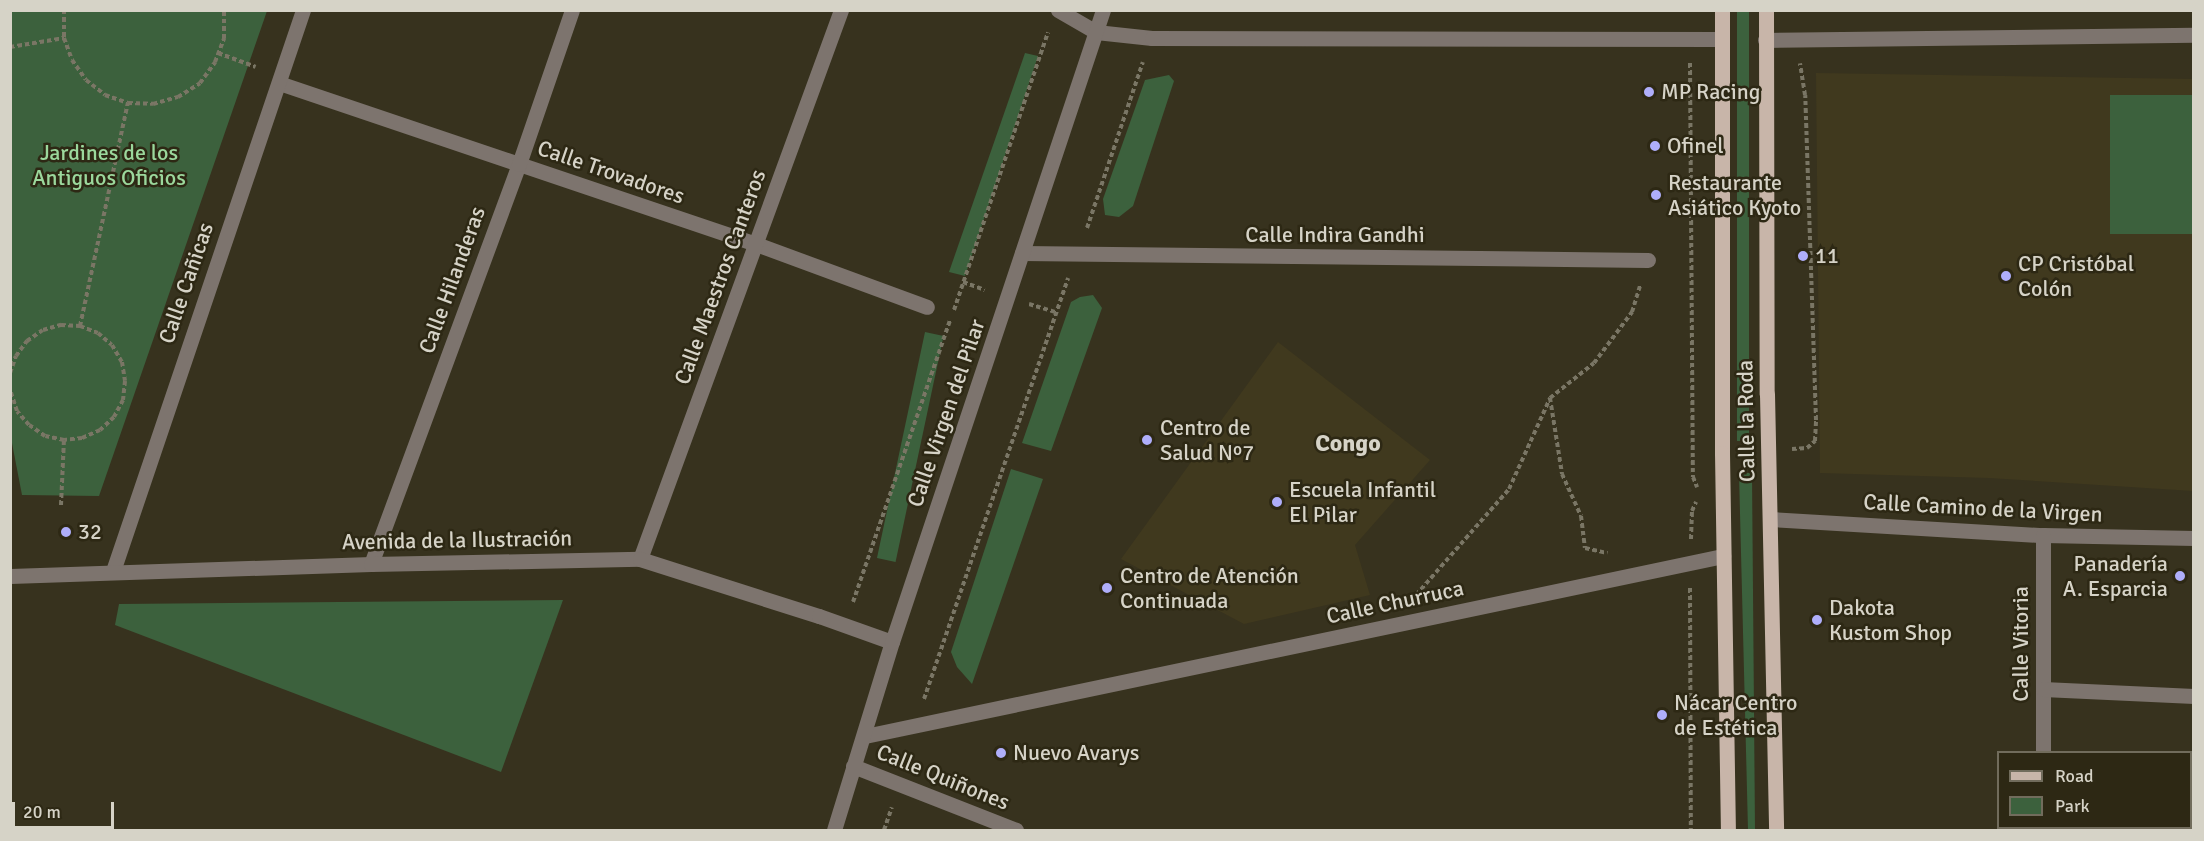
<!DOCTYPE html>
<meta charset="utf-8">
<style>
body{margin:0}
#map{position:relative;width:2204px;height:841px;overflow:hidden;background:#37321e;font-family:Signika,sans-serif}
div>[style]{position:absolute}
.built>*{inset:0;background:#40391e}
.green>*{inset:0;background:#3c613d;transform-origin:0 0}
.path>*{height:4px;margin-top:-2px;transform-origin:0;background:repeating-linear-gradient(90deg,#7a7665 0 4.5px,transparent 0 7.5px)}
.minor>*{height:15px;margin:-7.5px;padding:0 7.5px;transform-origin:7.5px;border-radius:7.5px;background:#7d746e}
.major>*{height:15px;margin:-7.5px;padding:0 7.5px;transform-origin:7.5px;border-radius:7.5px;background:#c8b5a9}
.dots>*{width:16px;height:16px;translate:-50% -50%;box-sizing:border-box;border:3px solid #2d2814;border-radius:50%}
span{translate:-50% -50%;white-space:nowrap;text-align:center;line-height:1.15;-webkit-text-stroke:5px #2d2814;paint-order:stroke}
.poi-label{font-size:22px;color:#d6d3c7}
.left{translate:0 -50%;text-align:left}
.right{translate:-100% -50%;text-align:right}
.park-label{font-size:22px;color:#9bd89c}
.street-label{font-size:22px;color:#d6d3c7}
.neighbourhood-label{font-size:24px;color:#d6d3c7;font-weight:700}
.frame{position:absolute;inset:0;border:12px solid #d6d3c7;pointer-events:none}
.legend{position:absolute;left:1997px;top:751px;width:195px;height:78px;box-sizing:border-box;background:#2d2814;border:2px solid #716c5c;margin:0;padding:8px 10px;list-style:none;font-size:18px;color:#d6d3c7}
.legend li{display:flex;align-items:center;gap:12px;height:30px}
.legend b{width:30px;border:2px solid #716c5c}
.scale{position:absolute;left:12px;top:802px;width:102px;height:27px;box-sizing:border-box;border:3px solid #d6d3c7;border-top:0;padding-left:8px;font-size:18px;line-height:21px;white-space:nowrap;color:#d6d3c7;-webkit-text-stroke:4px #2d2814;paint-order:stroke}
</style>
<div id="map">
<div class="built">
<div style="clip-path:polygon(1816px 73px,2193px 79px,2193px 491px,1989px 478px,1820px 473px)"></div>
<div style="clip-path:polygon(1278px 342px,1430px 460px,1355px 545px,1370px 595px,1244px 624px,1121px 559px)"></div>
</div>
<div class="green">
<div style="clip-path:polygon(10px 11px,267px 11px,99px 496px,22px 495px,11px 438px)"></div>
<div style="left:1737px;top:11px;width:12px;height:430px"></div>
<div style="clip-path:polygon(1025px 53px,1038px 56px,965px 276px,949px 272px)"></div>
<div style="clip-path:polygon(1169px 75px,1174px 81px,1133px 206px,1119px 217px,1105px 215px,1103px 199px,1145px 80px)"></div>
<div style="left:2110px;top:95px;width:83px;height:139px"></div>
<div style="clip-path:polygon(1093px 295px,1102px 308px,1051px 451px,1022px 443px,1071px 302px,1080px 297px)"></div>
<div style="left:925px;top:332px;width:19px;height:231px;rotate:12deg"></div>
<div style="clip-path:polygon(1011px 469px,1043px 479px,972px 684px,957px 667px,951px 652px)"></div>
<div style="clip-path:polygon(1739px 473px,1752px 473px,1755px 830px,1748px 830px)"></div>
<div style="clip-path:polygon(563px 600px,501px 772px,115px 625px,119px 604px)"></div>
</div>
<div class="path">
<div style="left:64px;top:10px;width:28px;rotate:90deg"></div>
<div style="left:64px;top:38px;width:23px;rotate:70deg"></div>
<div style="left:72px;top:60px;width:24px;rotate:55deg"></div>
<div style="left:86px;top:80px;width:24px;rotate:38deg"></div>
<div style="left:105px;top:95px;width:24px;rotate:19deg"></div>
<div style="left:128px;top:103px;width:25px;rotate:2deg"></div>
<div style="left:153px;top:104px;width:26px;rotate:-16deg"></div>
<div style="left:178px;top:97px;width:26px;rotate:-32deg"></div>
<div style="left:200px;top:83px;width:26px;rotate:-54deg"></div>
<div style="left:215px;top:62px;width:26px;rotate:-69deg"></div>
<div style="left:224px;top:38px;width:28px;rotate:-90deg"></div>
<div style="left:10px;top:47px;width:55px;rotate:-9.5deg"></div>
<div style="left:218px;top:53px;width:40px;rotate:20.2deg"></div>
<div style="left:1690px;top:63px;width:414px;rotate:89.6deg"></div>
<div style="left:1693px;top:477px;width:11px;rotate:68deg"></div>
<div style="left:1087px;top:228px;width:175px;rotate:-71.4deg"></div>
<div style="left:963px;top:282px;width:23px;rotate:20deg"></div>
<div style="left:1029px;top:304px;width:27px;rotate:17deg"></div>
<div style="left:954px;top:310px;width:293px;rotate:-71.3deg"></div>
<div style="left:80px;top:326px;width:228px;rotate:-77.9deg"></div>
<div style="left:10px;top:373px;width:18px;rotate:-71deg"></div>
<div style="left:16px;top:356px;width:19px;rotate:-54deg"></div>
<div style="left:27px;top:341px;width:19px;rotate:-35deg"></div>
<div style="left:43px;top:330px;width:19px;rotate:-16deg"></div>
<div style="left:61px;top:325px;width:19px;rotate:3deg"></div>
<div style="left:80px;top:326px;width:19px;rotate:21deg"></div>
<div style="left:98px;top:333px;width:18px;rotate:41deg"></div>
<div style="left:112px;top:345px;width:20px;rotate:60deg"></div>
<div style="left:122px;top:362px;width:19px;rotate:81deg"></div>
<div style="left:125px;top:381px;width:19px;rotate:96deg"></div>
<div style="left:123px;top:400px;width:19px;rotate:118deg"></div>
<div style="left:114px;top:417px;width:19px;rotate:137deg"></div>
<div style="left:100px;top:430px;width:20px;rotate:156deg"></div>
<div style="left:82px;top:438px;width:18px;rotate:174deg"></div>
<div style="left:64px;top:440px;width:19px;rotate:-168deg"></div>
<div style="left:45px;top:436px;width:19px;rotate:-145deg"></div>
<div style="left:29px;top:425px;width:18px;rotate:-131deg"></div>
<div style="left:17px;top:411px;width:23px;rotate:-108deg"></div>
<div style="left:1550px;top:398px;width:77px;rotate:81deg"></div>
<div style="left:1562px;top:474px;width:46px;rotate:65.7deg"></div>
<div style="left:1581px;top:516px;width:32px;rotate:83deg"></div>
<div style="left:1585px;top:548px;width:23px;rotate:13deg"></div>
<div style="left:1792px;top:449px;width:15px;rotate:-4deg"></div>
<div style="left:1807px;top:448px;width:11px;rotate:-41deg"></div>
<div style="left:1815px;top:441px;width:21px;rotate:-87deg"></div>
<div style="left:1816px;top:420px;width:325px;rotate:-91.9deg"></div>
<div style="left:1805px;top:95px;width:32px;rotate:-99deg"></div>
<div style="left:61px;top:505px;width:65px;rotate:-87.4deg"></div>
<div style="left:1691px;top:539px;width:28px;rotate:-88deg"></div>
<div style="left:1692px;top:511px;width:10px;rotate:-66deg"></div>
<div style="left:1690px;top:588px;width:242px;rotate:89.8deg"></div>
<div style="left:1416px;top:595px;width:141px;rotate:-48.7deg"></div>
<div style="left:1509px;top:489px;width:100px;rotate:-65.7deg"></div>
<div style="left:1550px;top:398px;width:56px;rotate:-38.5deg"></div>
<div style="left:1594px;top:363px;width:64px;rotate:-53.3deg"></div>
<div style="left:1632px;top:312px;width:28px;rotate:-73deg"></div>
<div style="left:853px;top:602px;width:298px;rotate:-71deg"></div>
<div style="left:924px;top:699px;width:445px;rotate:-71.1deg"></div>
<div style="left:884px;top:830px;width:24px;rotate:-71deg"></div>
</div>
<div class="minor">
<div style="left:1058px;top:10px;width:44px;rotate:30.1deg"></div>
<div style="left:1096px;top:32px;width:56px;rotate:6.1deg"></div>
<div style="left:1152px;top:38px;width:570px;rotate:0.1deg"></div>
<div style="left:1765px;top:40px;width:429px;rotate:-0.7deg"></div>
<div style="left:279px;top:83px;width:503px;rotate:18.65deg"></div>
<div style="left:756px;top:244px;width:182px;rotate:20.2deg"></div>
<div style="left:1022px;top:253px;width:626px;rotate:0.64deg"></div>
<div style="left:1770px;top:519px;width:273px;rotate:3.4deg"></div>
<div style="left:2043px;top:535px;width:151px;rotate:1.1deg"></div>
<div style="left:2043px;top:535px;width:217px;rotate:90deg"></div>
<div style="left:640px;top:559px;width:585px;rotate:-69.89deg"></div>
<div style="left:371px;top:564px;width:427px;rotate:-69.7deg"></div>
<div style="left:519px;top:164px;width:163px;rotate:-71deg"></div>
<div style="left:113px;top:571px;width:592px;rotate:-71.29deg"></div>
<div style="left:10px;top:576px;width:361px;rotate:-1.9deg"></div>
<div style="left:371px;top:564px;width:269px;rotate:-1.1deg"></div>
<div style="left:640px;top:559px;width:188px;rotate:17.7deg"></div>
<div style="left:819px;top:616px;width:77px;rotate:19.6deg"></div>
<div style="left:2043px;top:689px;width:151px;rotate:2.7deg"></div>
<div style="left:865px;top:736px;width:877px;rotate:-11.85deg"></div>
<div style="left:853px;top:766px;width:175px;rotate:21.4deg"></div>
<div style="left:2044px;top:828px;width:2px;rotate:90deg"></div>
<div style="left:834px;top:830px;width:197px;rotate:-72.9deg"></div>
<div style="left:892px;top:642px;width:666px;rotate:-71.54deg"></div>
</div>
<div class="major">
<div style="left:1722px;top:10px;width:443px;rotate:90deg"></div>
<div style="left:1722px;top:453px;width:377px;rotate:89.1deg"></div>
<div style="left:1766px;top:10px;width:384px;rotate:89.9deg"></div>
<div style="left:1767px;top:394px;width:436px;rotate:88.8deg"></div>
</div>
<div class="dots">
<div style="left:1649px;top:92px;background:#afaefa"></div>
<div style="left:1655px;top:146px;background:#afaefa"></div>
<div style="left:1656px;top:195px;background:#afaefa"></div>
<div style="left:1803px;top:256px;background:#afaefa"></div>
<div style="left:2006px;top:276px;background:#afaefa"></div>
<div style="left:1147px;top:440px;background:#afaefa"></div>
<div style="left:1277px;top:502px;background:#afaefa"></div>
<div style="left:66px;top:532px;background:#afaefa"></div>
<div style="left:2180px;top:576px;background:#afaefa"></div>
<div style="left:1107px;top:588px;background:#afaefa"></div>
<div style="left:1817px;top:620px;background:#afaefa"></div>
<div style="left:1662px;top:715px;background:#afaefa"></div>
<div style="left:1001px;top:753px;background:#afaefa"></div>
</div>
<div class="poi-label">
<span class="left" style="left:1661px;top:92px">MP Racing</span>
<span class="left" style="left:1667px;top:146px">Ofinel</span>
<span class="left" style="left:1668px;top:195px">Restaurante<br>Asiático Kyoto</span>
<span class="left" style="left:1815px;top:256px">11</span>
<span class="left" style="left:2018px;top:276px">CP Cristóbal<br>Colón</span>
<span class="left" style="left:1160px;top:440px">Centro de<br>Salud Nº7</span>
<span class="left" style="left:1289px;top:502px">Escuela Infantil<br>El Pilar</span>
<span class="left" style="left:78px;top:532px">32</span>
<span class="right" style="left:2168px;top:576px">Panadería<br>A. Esparcia</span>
<span class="left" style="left:1120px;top:588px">Centro de Atención<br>Continuada</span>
<span class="left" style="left:1829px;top:620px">Dakota<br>Kustom Shop</span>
<span class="left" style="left:1674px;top:715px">Nácar Centro<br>de Estética</span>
<span class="left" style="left:1013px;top:753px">Nuevo Avarys</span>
</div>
<div class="park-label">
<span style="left:109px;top:165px">Jardines de los<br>Antiguos Oficios</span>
</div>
<div class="street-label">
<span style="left:611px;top:172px;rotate:19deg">Calle Trovadores</span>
<span style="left:1335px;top:235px">Calle Indira Gandhi</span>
<span style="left:720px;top:277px;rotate:-70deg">Calle Maestros Canteros</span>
<span style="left:452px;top:280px;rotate:-70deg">Calle Hilanderas</span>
<span style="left:186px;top:283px;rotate:-71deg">Calle Cañicas</span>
<span style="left:946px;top:413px;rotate:-71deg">Calle Virgen del Pilar</span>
<span style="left:1746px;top:421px;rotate:-91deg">Calle la Roda</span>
<span style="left:1983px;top:508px;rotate:3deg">Calle Camino de la Virgen</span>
<span style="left:457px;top:540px;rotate:-1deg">Avenida de la Ilustración</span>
<span style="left:1395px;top:602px;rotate:-12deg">Calle Churruca</span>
<span style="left:2021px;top:644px;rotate:-90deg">Calle Vitoria</span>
<span style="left:943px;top:777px;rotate:22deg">Calle Quiñones</span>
</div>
<div class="neighbourhood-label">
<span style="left:1348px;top:444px">Congo</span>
</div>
<div class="frame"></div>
<ul class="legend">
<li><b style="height:8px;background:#c8b5a9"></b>Road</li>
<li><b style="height:16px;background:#3c613d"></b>Park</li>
</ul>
<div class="scale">20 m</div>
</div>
